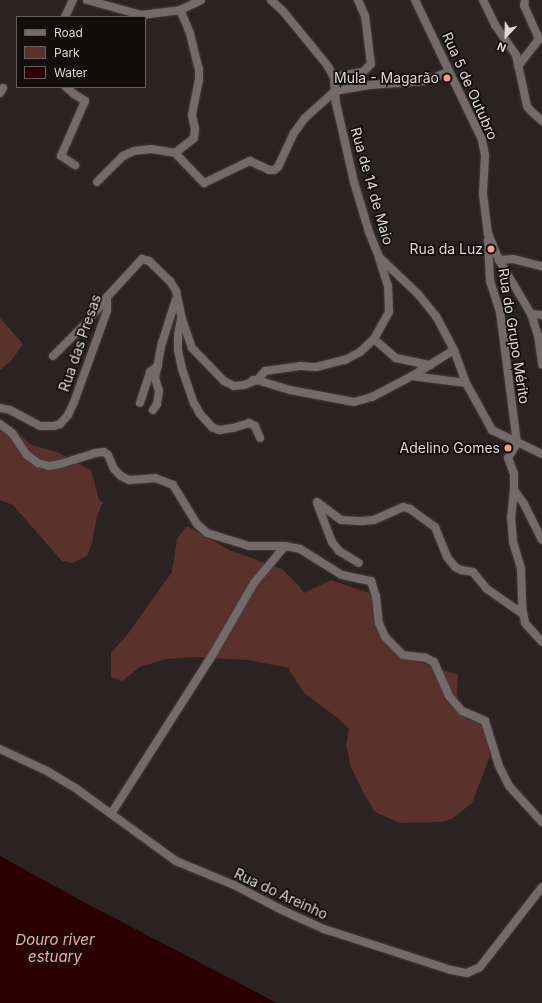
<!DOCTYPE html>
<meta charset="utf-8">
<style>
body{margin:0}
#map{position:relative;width:542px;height:1003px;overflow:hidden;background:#2b2322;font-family:Inter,sans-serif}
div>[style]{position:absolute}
.green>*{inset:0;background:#5b312c}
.water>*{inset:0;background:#2b0000}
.roads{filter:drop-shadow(0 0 1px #443e3d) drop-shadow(0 0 1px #443e3d)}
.minor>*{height:8px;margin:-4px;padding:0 4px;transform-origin:4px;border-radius:4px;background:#746a69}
.dots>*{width:11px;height:11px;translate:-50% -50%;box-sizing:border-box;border:2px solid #110e0d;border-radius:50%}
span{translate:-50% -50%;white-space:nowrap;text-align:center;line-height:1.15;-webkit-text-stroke:3.5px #110e0d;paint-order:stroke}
.poi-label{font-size:14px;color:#ded8d8}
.right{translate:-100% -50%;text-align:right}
.street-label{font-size:14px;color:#ded8d8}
.water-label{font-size:15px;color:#fda69b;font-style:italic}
.legend{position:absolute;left:16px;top:16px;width:130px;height:72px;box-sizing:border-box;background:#110e0d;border:1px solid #635f5e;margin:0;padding:5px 7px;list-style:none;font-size:12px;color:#ded8d8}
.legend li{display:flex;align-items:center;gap:8px;height:20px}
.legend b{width:20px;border:1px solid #635f5e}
.north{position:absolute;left:486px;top:16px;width:40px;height:40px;-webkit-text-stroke:3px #110e0d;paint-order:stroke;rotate:202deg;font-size:11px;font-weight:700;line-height:16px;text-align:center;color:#ded8d8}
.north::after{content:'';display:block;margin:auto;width:14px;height:18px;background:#ded8d8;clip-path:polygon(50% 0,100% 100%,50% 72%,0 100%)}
</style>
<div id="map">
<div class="green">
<div style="clip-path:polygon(0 318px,23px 344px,11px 361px,0 370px)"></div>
<div style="clip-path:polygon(0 421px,10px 425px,31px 445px,57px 452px,91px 470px,99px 500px,103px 502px,97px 516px,92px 543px,87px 556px,72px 563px,62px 561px,13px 505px,0 500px)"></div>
<div style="clip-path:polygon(187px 526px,229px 550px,282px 569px,299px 586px,304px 593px,331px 580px,375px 595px,372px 612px,394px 639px,401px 656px,458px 675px,457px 696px,459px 713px,468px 720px,482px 722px,484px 724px,490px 756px,472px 803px,453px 818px,442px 822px,400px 823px,375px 812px,363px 792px,351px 767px,346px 745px,349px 729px,339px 719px,304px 693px,289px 670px,290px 668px,247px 660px,192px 657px,166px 659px,140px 667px,122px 681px,111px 677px,111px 653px,127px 635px,172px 572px,177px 539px)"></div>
</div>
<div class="water">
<div style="clip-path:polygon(0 856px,80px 900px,277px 1003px,0 1003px)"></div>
</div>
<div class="roads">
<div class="minor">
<div style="left:87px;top:0;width:56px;rotate:15.5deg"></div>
<div style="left:141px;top:15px;width:39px;rotate:-7deg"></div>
<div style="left:180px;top:10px;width:23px;rotate:-25deg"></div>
<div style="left:271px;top:0;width:16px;rotate:43deg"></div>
<div style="left:283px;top:11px;width:70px;rotate:50.8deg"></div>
<div style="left:327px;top:65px;width:14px;rotate:60deg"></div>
<div style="left:334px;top:77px;width:26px;rotate:86deg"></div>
<div style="left:336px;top:103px;width:81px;rotate:77.2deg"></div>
<div style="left:354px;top:182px;width:52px;rotate:73.3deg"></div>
<div style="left:369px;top:232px;width:27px;rotate:68deg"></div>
<div style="left:379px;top:257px;width:54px;rotate:43.5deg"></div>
<div style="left:418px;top:294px;width:28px;rotate:51deg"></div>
<div style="left:436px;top:316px;width:38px;rotate:62deg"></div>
<div style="left:454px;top:350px;width:35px;rotate:70deg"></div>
<div style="left:466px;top:383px;width:54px;rotate:61deg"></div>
<div style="left:492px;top:430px;width:55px;rotate:25.6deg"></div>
<div style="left:415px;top:0;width:155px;rotate:64.4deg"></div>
<div style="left:482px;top:140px;width:15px;rotate:79deg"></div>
<div style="left:485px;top:155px;width:39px;rotate:93deg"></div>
<div style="left:483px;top:194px;width:39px;rotate:83deg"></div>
<div style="left:488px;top:233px;width:29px;rotate:68deg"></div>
<div style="left:499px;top:260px;width:63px;rotate:59.3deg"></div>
<div style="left:531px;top:314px;width:22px;rotate:72deg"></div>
<div style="left:538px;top:335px;width:30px;rotate:82deg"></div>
<div style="left:483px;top:0;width:28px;rotate:64deg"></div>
<div style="left:495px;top:25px;width:37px;rotate:55deg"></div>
<div style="left:516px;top:55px;width:52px;rotate:77.8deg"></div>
<div style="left:527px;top:106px;width:6px;rotate:51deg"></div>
<div style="left:531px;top:111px;width:15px;rotate:42deg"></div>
<div style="left:65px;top:17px;width:19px;rotate:-65deg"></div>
<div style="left:518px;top:66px;width:34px;rotate:-52deg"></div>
<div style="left:539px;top:39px;width:36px;rotate:-114deg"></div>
<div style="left:524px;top:6px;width:6px;rotate:-81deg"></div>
<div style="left:334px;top:77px;width:29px;rotate:-10deg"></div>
<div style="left:363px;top:72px;width:11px;rotate:-45deg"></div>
<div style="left:371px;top:64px;width:48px;rotate:-97.1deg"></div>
<div style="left:365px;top:16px;width:17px;rotate:-114deg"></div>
<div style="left:66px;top:87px;width:11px;rotate:41deg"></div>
<div style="left:74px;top:94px;width:13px;rotate:32deg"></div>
<div style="left:85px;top:101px;width:60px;rotate:113.6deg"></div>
<div style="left:61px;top:156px;width:17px;rotate:33deg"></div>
<div style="left:0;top:93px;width:6px;rotate:-59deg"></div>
<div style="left:175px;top:153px;width:24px;rotate:-38deg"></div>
<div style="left:194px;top:138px;width:9px;rotate:-84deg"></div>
<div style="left:195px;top:129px;width:14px;rotate:-102deg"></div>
<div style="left:192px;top:115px;width:36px;rotate:-79deg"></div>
<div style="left:199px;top:80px;width:10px;rotate:-90deg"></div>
<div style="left:199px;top:70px;width:38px;rotate:-104deg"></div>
<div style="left:190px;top:33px;width:25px;rotate:-113deg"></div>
<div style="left:97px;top:182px;width:37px;rotate:-45deg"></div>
<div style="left:123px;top:156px;width:12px;rotate:-24deg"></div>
<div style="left:134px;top:151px;width:17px;rotate:-7deg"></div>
<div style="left:151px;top:149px;width:24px;rotate:9deg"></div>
<div style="left:175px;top:153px;width:42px;rotate:46deg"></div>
<div style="left:204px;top:183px;width:51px;rotate:-25.6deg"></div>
<div style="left:250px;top:161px;width:21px;rotate:25deg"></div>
<div style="left:269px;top:170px;width:5px"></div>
<div style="left:274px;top:170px;width:5px;rotate:-37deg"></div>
<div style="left:278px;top:167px;width:38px;rotate:-65deg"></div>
<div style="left:294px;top:133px;width:19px;rotate:-54deg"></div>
<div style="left:305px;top:118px;width:40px;rotate:-42deg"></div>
<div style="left:335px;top:91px;width:36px;rotate:-10deg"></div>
<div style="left:370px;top:85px;width:55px;rotate:-4.2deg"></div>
<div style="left:425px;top:81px;width:25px;rotate:-21deg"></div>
<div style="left:488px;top:240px;width:41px;rotate:87.2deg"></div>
<div style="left:490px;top:281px;width:33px;rotate:72deg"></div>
<div style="left:500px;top:312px;width:132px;rotate:82.6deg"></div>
<div style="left:499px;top:260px;width:14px;rotate:-4deg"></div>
<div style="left:513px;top:259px;width:30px;rotate:14deg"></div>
<div style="left:531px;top:314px;width:11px;rotate:5deg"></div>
<div style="left:181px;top:319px;width:16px;rotate:101deg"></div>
<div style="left:178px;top:335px;width:15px;rotate:90deg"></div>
<div style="left:178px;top:350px;width:19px;rotate:78deg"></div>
<div style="left:182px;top:369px;width:36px;rotate:71deg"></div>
<div style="left:194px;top:403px;width:13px;rotate:61deg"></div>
<div style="left:200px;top:414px;width:18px;rotate:47deg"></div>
<div style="left:212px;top:427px;width:8px;rotate:23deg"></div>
<div style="left:219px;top:430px;width:14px;rotate:-8deg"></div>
<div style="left:233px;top:428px;width:17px;rotate:-17deg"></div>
<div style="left:249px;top:423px;width:7px;rotate:27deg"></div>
<div style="left:255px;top:426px;width:13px;rotate:67deg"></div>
<div style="left:374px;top:339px;width:29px;rotate:41deg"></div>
<div style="left:396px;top:358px;width:35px;rotate:12deg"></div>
<div style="left:53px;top:356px;width:48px;rotate:-45deg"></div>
<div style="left:87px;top:322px;width:32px;rotate:-51deg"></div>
<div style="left:107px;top:297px;width:52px;rotate:-47.4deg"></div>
<div style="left:142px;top:259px;width:7px;rotate:16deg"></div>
<div style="left:149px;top:261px;width:29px;rotate:44deg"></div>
<div style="left:170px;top:281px;width:12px;rotate:59deg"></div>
<div style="left:176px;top:291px;width:29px;rotate:78deg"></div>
<div style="left:182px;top:319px;width:31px;rotate:71deg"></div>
<div style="left:192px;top:348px;width:46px;rotate:45.9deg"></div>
<div style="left:224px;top:381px;width:11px;rotate:27deg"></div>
<div style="left:234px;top:386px;width:10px;rotate:-6deg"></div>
<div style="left:244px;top:385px;width:14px;rotate:-21deg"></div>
<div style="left:257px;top:380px;width:12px;rotate:-48deg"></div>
<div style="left:265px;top:371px;width:35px;rotate:-8deg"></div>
<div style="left:300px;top:366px;width:16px;rotate:4deg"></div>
<div style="left:316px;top:367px;width:30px;rotate:-14deg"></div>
<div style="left:345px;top:360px;width:17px;rotate:-28deg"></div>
<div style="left:360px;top:352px;width:19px;rotate:-43deg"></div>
<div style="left:374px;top:339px;width:31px;rotate:-61deg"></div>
<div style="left:389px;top:312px;width:26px;rotate:-92deg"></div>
<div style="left:388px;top:286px;width:28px;rotate:-108deg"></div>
<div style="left:412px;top:376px;width:54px;rotate:7.4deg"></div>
<div style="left:253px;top:380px;width:4px"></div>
<div style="left:257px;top:380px;width:34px;rotate:17deg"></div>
<div style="left:290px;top:390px;width:65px;rotate:10.6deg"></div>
<div style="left:354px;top:402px;width:19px;rotate:-16deg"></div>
<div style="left:372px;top:397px;width:45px;rotate:-27.7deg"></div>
<div style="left:412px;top:376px;width:49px;rotate:-31.8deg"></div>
<div style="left:140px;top:403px;width:33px;rotate:-72deg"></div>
<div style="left:150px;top:372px;width:10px;rotate:-37deg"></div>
<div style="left:0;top:408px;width:10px;rotate:11deg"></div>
<div style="left:10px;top:410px;width:34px;rotate:28deg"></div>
<div style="left:40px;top:426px;width:14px"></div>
<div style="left:54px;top:426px;width:6px;rotate:-18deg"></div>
<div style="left:60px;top:424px;width:12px;rotate:-48deg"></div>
<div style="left:68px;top:415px;width:14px;rotate:-65deg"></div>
<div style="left:74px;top:402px;width:97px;rotate:-70.1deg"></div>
<div style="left:107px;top:311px;width:14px;rotate:-90deg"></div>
<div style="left:153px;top:410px;width:7px;rotate:-56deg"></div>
<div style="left:157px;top:404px;width:13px;rotate:-81deg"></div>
<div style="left:159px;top:391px;width:14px;rotate:-107deg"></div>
<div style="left:155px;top:378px;width:36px;rotate:-79deg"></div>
<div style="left:162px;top:343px;width:46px;rotate:-72.3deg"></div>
<div style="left:0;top:424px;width:15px;rotate:37deg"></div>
<div style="left:12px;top:433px;width:27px;rotate:56deg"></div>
<div style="left:27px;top:455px;width:14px;rotate:36deg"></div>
<div style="left:38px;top:463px;width:11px;rotate:15deg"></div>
<div style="left:49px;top:466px;width:11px;rotate:-10deg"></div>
<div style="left:60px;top:464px;width:37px;rotate:-17deg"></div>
<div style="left:95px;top:453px;width:9px;rotate:-6deg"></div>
<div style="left:104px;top:452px;width:5px;rotate:37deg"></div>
<div style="left:108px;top:455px;width:15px;rotate:67deg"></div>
<div style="left:114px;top:469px;width:10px;rotate:45deg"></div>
<div style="left:121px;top:476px;width:9px;rotate:27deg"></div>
<div style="left:129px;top:480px;width:26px;rotate:-4deg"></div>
<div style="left:155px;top:478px;width:19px;rotate:21deg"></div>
<div style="left:173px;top:485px;width:46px;rotate:58.4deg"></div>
<div style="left:197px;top:524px;width:13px;rotate:42deg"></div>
<div style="left:207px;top:533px;width:44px;rotate:17.2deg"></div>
<div style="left:249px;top:546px;width:36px"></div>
<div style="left:285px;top:546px;width:15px;rotate:11deg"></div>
<div style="left:300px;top:549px;width:49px;rotate:31.8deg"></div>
<div style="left:342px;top:575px;width:30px;rotate:12deg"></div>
<div style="left:371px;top:581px;width:16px;rotate:72deg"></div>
<div style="left:376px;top:596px;width:27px;rotate:84deg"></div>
<div style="left:379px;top:623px;width:15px;rotate:67deg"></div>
<div style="left:385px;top:637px;width:25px;rotate:45deg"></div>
<div style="left:403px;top:655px;width:23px;rotate:7deg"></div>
<div style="left:426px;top:658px;width:9px;rotate:27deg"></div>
<div style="left:434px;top:662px;width:37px;rotate:66deg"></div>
<div style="left:449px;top:696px;width:20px;rotate:49deg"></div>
<div style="left:462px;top:711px;width:25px;rotate:23deg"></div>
<div style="left:485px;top:721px;width:47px;rotate:72.7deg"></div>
<div style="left:499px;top:766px;width:22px;rotate:63deg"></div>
<div style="left:509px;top:786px;width:49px;rotate:47.5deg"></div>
<div style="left:517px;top:443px;width:17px;rotate:121deg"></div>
<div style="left:508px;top:458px;width:17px;rotate:69deg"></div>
<div style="left:514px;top:474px;width:16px;rotate:90deg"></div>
<div style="left:514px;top:490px;width:27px;rotate:96deg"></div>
<div style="left:511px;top:517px;width:25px;rotate:85deg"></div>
<div style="left:513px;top:542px;width:28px;rotate:73deg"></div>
<div style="left:521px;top:569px;width:38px;rotate:88deg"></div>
<div style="left:522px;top:607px;width:16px;rotate:79deg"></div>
<div style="left:525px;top:623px;width:25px;rotate:48deg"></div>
<div style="left:514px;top:490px;width:17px;rotate:54deg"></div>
<div style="left:524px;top:504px;width:40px;rotate:63.4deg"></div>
<div style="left:317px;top:502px;width:30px;rotate:37deg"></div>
<div style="left:341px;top:520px;width:22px;rotate:3deg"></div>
<div style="left:363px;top:521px;width:11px;rotate:-5deg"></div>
<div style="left:374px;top:520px;width:32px;rotate:-24deg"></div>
<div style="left:403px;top:507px;width:7px;rotate:16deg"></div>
<div style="left:410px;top:509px;width:31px;rotate:36deg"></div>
<div style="left:435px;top:527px;width:32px;rotate:68deg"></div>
<div style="left:447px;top:557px;width:13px;rotate:51deg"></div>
<div style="left:455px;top:567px;width:7px;rotate:27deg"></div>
<div style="left:461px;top:570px;width:12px;rotate:9deg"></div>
<div style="left:473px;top:572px;width:22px;rotate:51deg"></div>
<div style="left:487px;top:589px;width:44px;rotate:34.8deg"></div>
<div style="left:317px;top:503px;width:42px;rotate:69deg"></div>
<div style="left:332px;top:542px;width:11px;rotate:52deg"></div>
<div style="left:339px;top:551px;width:23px;rotate:31deg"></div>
<div style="left:0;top:749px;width:52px;rotate:25.1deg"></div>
<div style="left:47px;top:771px;width:31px;rotate:31deg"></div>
<div style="left:74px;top:787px;width:126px;rotate:36deg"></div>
<div style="left:176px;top:861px;width:63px;rotate:22.5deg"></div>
<div style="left:234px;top:885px;width:56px;rotate:27.5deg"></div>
<div style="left:284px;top:911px;width:44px;rotate:24.2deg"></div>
<div style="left:324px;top:929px;width:133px;rotate:17.9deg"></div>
<div style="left:451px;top:970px;width:16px;rotate:11deg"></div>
<div style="left:467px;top:973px;width:14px;rotate:-25deg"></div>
<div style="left:480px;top:967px;width:101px;rotate:-52.2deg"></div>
<div style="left:111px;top:814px;width:190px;rotate:-57.5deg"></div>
<div style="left:213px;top:654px;width:82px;rotate:-60deg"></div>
<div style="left:254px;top:583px;width:48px;rotate:-50deg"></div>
</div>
</div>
<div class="dots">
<div style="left:447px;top:78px;background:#f59c91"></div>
<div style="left:491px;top:249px;background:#f59c91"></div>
<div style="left:508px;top:448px;background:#f59c91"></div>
</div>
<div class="poi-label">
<span class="right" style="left:439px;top:78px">Mula - Magarão</span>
<span class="right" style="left:483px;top:249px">Rua da Luz</span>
<span class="right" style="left:500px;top:448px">Adelino Gomes</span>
</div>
<div class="street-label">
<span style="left:470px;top:86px;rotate:66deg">Rua 5 de Outubro</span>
<span style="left:372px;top:186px;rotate:74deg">Rua de 14 de Maio</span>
<span style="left:514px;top:336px;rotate:81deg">Rua do Grupo Mérito</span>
<span style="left:80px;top:343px;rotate:-71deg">Rua das Presas</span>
<span style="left:281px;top:894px;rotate:25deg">Rua do Areinho</span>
</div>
<div class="water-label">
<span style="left:55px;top:948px">Douro river<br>estuary</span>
</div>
<ul class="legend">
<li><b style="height:5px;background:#746a69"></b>Road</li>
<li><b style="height:11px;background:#5b312c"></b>Park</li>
<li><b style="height:11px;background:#2b0000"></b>Water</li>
</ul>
<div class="north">N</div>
</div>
